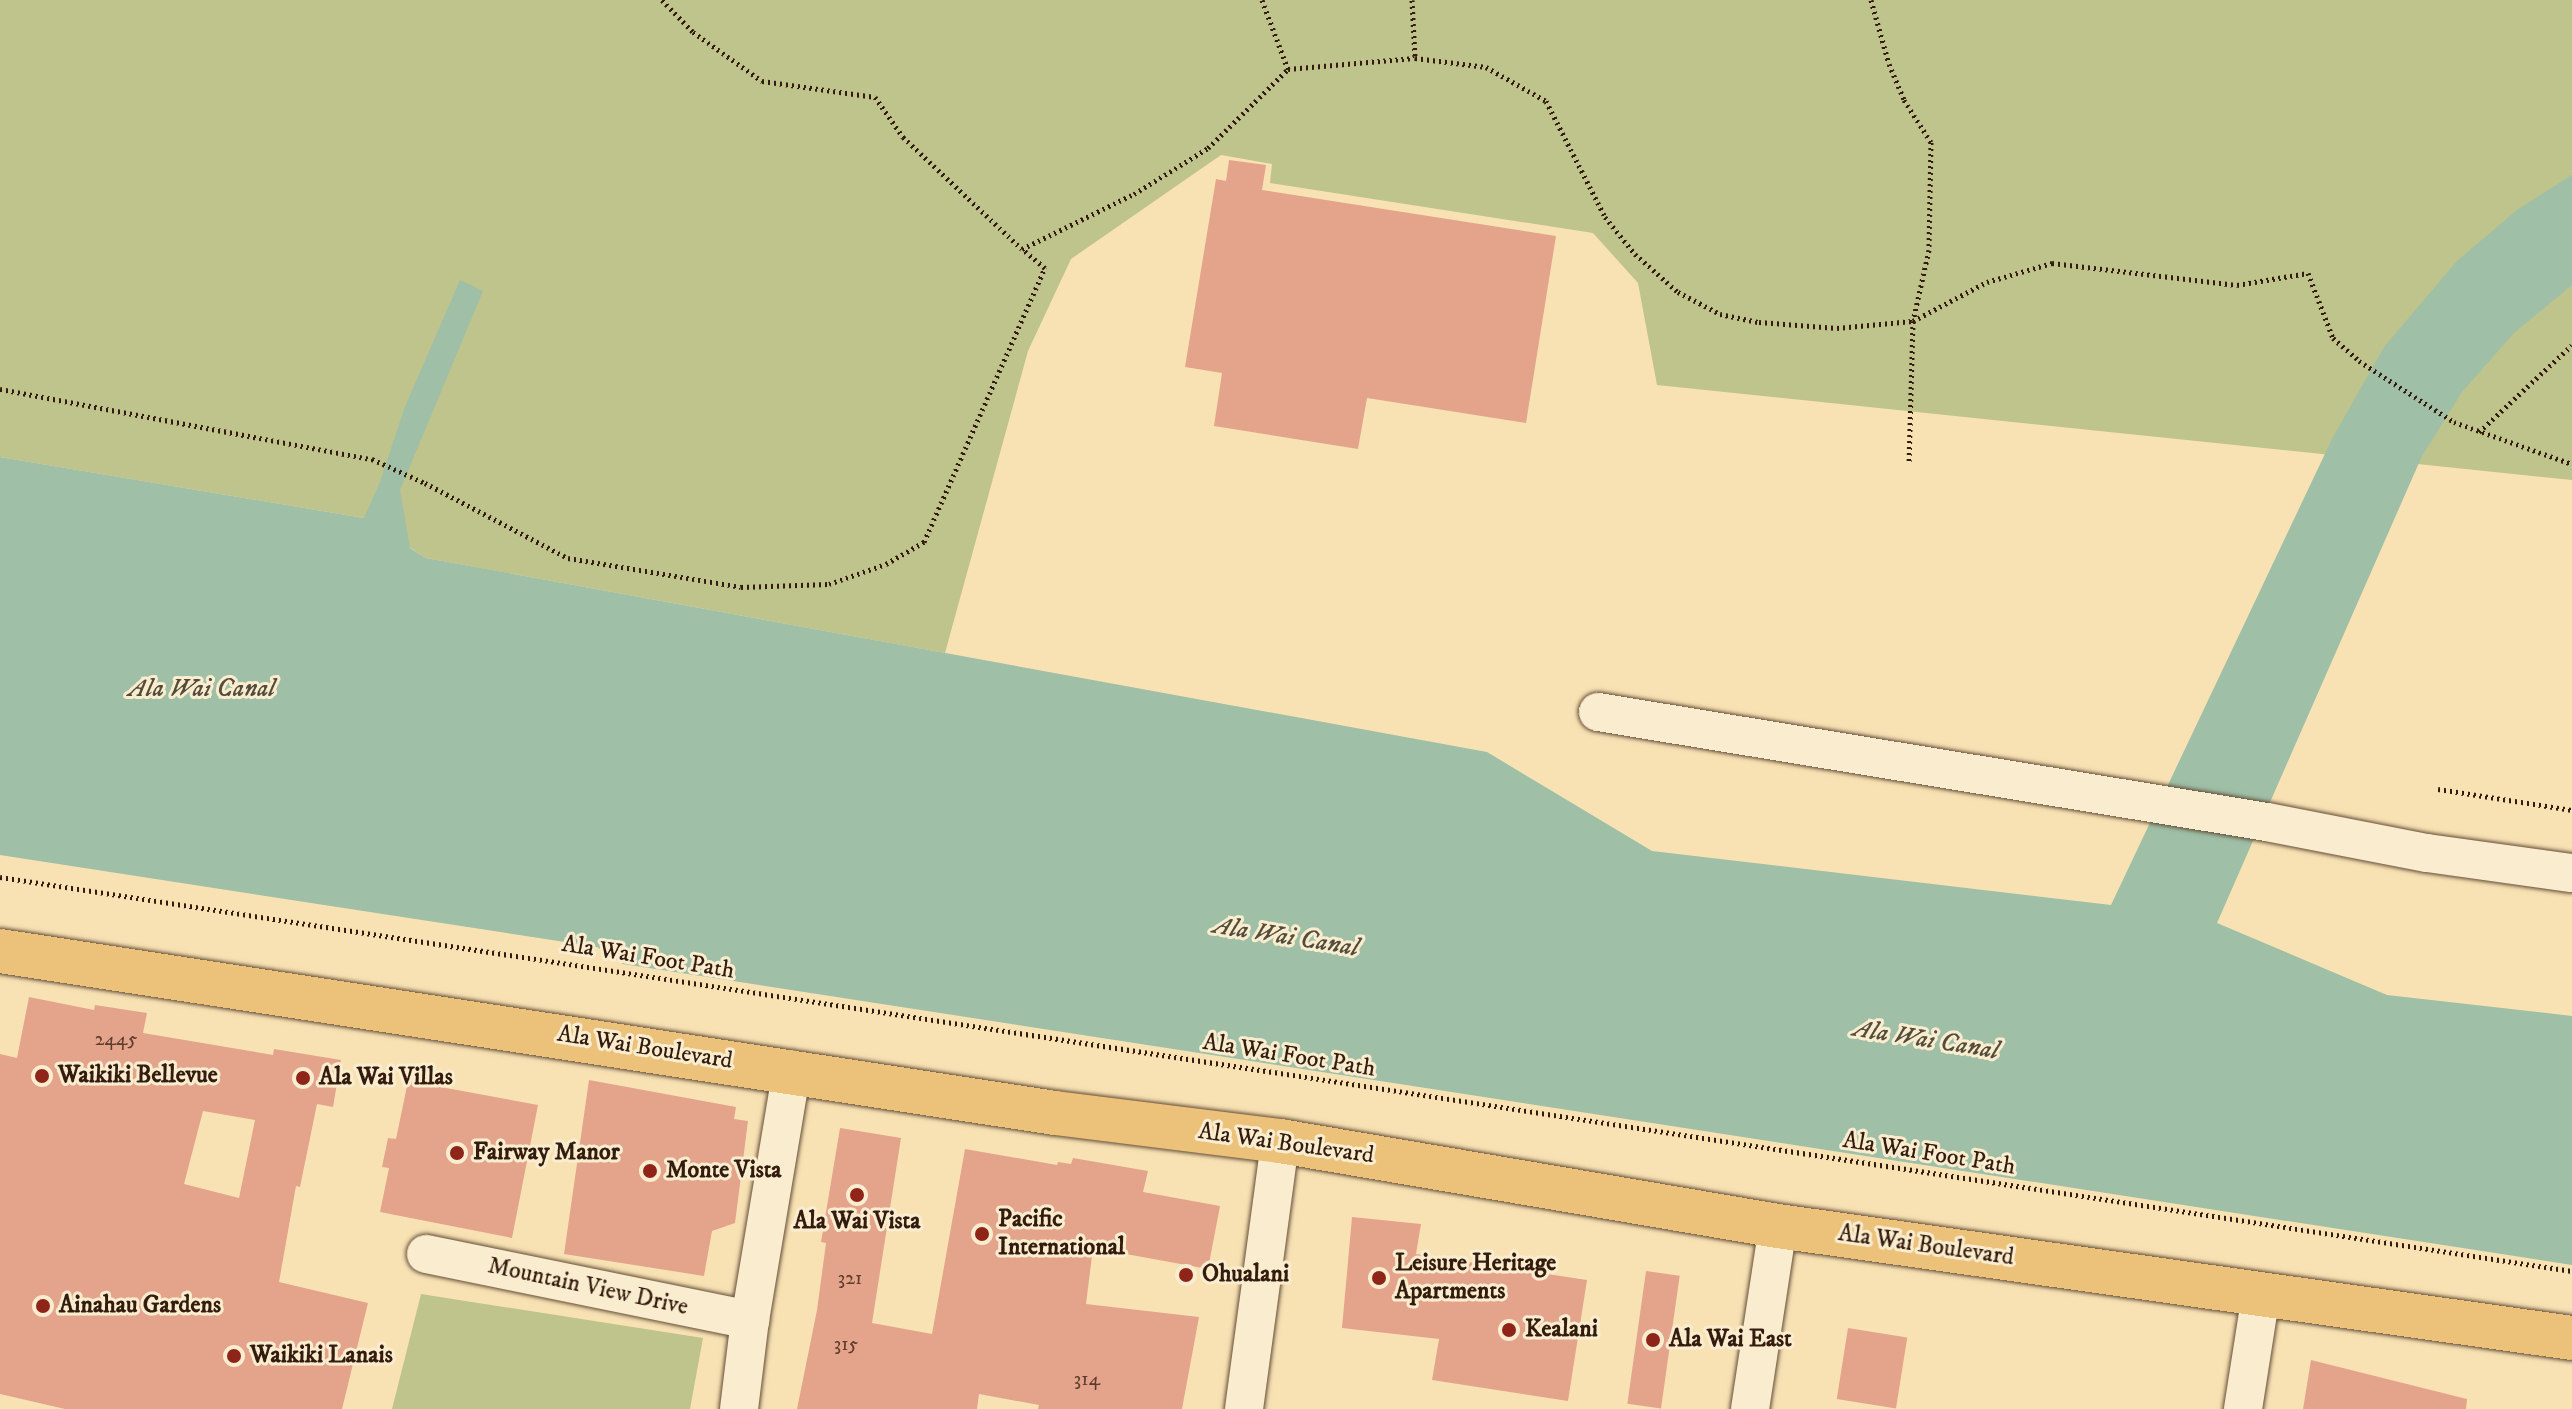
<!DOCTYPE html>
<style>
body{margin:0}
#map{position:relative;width:2572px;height:1409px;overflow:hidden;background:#f8e2b4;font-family:"IM FELL DW Pica",serif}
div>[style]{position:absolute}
.green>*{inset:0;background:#bfc38c}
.water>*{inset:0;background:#9fbfa7}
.building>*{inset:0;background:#e4a48b;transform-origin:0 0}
.path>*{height:5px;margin-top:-2.5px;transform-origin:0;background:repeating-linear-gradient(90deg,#331b0d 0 2px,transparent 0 6px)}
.roads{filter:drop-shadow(0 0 2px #644d37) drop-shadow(0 0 2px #644d37)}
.minor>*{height:38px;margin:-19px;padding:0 19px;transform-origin:19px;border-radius:19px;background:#faecce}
.major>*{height:44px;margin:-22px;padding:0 22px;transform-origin:22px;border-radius:22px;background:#ecc17a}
.dots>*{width:22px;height:22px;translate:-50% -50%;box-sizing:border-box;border:4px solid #faecce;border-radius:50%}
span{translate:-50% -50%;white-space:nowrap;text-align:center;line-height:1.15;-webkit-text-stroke:6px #faecce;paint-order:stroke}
.number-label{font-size:20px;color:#5f3d2c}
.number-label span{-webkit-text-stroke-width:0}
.street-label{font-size:24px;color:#331b0d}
.poi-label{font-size:24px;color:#331b0d;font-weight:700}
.left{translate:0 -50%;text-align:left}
.water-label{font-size:26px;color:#534c3b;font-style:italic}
</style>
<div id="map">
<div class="green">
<div style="clip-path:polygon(0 0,2572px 0,2572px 480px,1657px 385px,1638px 283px,1593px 233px,1270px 183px,1272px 164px,1221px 155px,1071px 259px,1028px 351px,945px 653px,426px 558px,364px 518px,0 457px)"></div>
<div style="clip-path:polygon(421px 1294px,703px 1338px,690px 1409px,392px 1409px)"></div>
</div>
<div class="water">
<div style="clip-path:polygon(2572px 175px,2572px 285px,2514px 333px,2462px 392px,2422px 456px,2217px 923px,2387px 995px,2572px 1016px,2572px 1265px,623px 964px,597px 947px,0 855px,0 457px,364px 518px,380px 482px,404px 409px,460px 280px,483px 291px,400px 490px,410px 548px,426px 558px,1487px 752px,1652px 851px,2111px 905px,2332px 439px,2384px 347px,2457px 261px,2517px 210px)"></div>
</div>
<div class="building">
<div style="clip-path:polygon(1229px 160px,1266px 165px,1262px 190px,1556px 236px,1526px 423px,1367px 398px,1358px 449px,1214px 426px,1222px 373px,1185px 367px,1216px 179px,1226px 181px)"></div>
<div style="clip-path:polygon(evenodd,29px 997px,94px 1010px,95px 1005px,147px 1013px,143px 1033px,273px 1055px,274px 1049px,341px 1060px,333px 1107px,317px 1104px,300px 1187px,296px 1186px,279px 1282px,368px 1303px,342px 1409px,65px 1409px,0 1394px,0 1054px,17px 1058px,29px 997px,203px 1111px,255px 1120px,239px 1198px,184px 1184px,203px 1111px)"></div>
<div style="clip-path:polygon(589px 1080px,736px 1107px,734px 1119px,748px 1121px,735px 1223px,712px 1231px,704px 1276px,564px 1254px)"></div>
<div style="clip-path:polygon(408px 1081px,538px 1105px,512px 1238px,380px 1212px,389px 1168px,382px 1167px,388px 1138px,396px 1139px)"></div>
<div style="clip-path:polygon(840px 1128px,901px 1138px,872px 1323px,932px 1334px,965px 1149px,1057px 1165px,1058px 1162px,1071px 1164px,1073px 1158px,1148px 1171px,1143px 1192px,1220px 1206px,1208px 1269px,1093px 1248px,1086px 1304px,1199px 1317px,1182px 1409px,1038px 1409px,1039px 1405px,979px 1394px,977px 1409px,797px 1409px,817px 1310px,826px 1243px,821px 1242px)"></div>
<div style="clip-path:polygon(1352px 1217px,1421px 1224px,1416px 1254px,1587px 1280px,1568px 1401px,1432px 1380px,1439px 1339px,1342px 1328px)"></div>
<div style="left:1646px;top:1271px;width:34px;height:134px;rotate:8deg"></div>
<div style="left:1848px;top:1328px;width:60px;height:72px;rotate:9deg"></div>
<div style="clip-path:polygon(2311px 1360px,2467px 1399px,2466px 1409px,2303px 1409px)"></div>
</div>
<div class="path">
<div style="left:662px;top:0;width:45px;rotate:45.9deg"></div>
<div style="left:693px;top:32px;width:85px;rotate:35.4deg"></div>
<div style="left:762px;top:81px;width:114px;rotate:8.1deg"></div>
<div style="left:875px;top:97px;width:49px;rotate:55deg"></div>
<div style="left:903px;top:137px;width:163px;rotate:43.3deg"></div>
<div style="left:1022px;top:249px;width:125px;rotate:-26.2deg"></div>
<div style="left:1134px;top:194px;width:87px;rotate:-31.9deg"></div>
<div style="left:1208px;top:148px;width:112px;rotate:-44.6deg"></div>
<div style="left:1288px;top:69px;width:127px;rotate:-5deg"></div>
<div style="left:1415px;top:58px;width:72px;rotate:7.2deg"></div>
<div style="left:1486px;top:67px;width:69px;rotate:29.5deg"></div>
<div style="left:1546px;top:101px;width:130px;rotate:63deg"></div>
<div style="left:1605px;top:217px;width:48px;rotate:51deg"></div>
<div style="left:1635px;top:254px;width:57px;rotate:41.5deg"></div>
<div style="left:1678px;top:292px;width:47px;rotate:27.6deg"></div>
<div style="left:1720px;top:314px;width:40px;rotate:12deg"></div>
<div style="left:1759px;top:322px;width:78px;rotate:4.4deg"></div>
<div style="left:1837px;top:328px;width:76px;rotate:-5.3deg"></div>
<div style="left:1913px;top:321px;width:84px;rotate:-27.8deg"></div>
<div style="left:1987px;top:282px;width:68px;rotate:-16.3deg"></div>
<div style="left:2052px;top:263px;width:186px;rotate:6.8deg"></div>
<div style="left:2237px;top:285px;width:72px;rotate:-9.6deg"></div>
<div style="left:2308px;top:273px;width:70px;rotate:69deg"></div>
<div style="left:2333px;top:338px;width:35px;rotate:41deg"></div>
<div style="left:2359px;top:361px;width:113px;rotate:32.7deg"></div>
<div style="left:2454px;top:422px;width:125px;rotate:19.6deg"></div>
<div style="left:1262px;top:0;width:74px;rotate:69.4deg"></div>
<div style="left:1412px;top:0;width:58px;rotate:87deg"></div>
<div style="left:1871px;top:0;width:66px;rotate:74.3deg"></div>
<div style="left:1889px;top:64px;width:39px;rotate:67deg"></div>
<div style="left:1904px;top:100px;width:50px;rotate:57.3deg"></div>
<div style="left:1931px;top:142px;width:108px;rotate:91.1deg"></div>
<div style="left:1929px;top:250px;width:73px;rotate:102.7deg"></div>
<div style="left:1913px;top:321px;width:142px;rotate:91.6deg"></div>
<div style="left:0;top:389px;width:379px;rotate:10.7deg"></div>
<div style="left:372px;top:459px;width:58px;rotate:24.4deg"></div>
<div style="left:425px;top:483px;width:161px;rotate:27.7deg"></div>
<div style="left:568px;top:558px;width:175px;rotate:9.5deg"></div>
<div style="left:741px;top:587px;width:88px;rotate:-2deg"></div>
<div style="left:829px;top:584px;width:60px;rotate:-19.3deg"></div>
<div style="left:886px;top:564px;width:44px;rotate:-30.1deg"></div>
<div style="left:924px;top:542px;width:300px;rotate:-66.2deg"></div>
<div style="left:1045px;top:268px;width:30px;rotate:-140deg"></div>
<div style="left:2479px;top:432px;width:127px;rotate:-43.1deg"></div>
<div style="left:2438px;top:789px;width:136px;rotate:8.9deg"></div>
<div style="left:0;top:877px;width:2602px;rotate:8.71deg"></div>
</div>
<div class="roads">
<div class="minor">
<div style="left:1598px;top:712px;width:678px;rotate:9.34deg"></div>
<div style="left:2267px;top:822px;width:163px;rotate:11deg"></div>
<div style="left:2427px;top:853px;width:146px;rotate:7.9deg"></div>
<div style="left:426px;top:1254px;width:331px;rotate:11.5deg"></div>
<div style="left:739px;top:1409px;width:90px;rotate:-83deg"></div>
<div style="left:750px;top:1320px;width:254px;rotate:-80.5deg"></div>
<div style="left:1244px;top:1409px;width:270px;rotate:-82.3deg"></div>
<div style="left:1750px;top:1409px;width:185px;rotate:-81.3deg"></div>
<div style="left:2243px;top:1409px;width:116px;rotate:-81.1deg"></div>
</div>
<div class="major">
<div style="left:0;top:951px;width:1067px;rotate:8.73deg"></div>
<div style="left:1055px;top:1113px;width:227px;rotate:7.1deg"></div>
<div style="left:1280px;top:1141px;width:505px;rotate:9.69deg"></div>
<div style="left:1778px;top:1226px;width:802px;rotate:8.03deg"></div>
</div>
</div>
<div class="dots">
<div style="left:42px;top:1076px;background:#8f2418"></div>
<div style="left:303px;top:1078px;background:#8f2418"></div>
<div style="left:457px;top:1153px;background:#8f2418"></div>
<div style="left:650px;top:1171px;background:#8f2418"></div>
<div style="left:857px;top:1195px;background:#8f2418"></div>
<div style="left:982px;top:1234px;background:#8f2418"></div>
<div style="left:1186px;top:1275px;background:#8f2418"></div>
<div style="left:1379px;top:1278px;background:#8f2418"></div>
<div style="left:43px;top:1306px;background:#8f2418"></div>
<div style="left:1509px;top:1330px;background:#8f2418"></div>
<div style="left:1653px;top:1340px;background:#8f2418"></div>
<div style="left:234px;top:1356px;background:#8f2418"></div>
</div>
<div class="number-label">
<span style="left:116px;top:1039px">2445</span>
<span style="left:850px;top:1278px">321</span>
<span style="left:846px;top:1344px">315</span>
<span style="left:1087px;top:1379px">314</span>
</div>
<div class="street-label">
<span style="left:648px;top:958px;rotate:9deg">Ala Wai Foot Path</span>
<span style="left:645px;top:1048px;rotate:9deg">Ala Wai Boulevard</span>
<span style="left:1289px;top:1056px;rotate:9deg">Ala Wai Foot Path</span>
<span style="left:1286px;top:1144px;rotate:8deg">Ala Wai Boulevard</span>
<span style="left:1929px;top:1154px;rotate:9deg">Ala Wai Foot Path</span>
<span style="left:1926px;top:1246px;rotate:8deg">Ala Wai Boulevard</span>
<span style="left:588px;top:1287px;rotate:12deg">Mountain View Drive</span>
</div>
<div class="poi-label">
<span class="left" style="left:58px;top:1076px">Waikiki Bellevue</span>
<span class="left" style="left:319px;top:1078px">Ala Wai Villas</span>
<span class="left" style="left:473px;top:1153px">Fairway Manor</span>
<span class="left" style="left:666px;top:1171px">Monte Vista</span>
<span class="left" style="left:998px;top:1234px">Pacific<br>International</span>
<span style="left:857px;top:1222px">Ala Wai Vista</span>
<span class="left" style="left:1395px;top:1278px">Leisure Heritage<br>Apartments</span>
<span class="left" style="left:1202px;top:1275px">Ohualani</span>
<span class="left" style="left:59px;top:1306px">Ainahau Gardens</span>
<span class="left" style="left:1525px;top:1330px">Kealani</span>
<span class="left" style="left:1669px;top:1340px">Ala Wai East</span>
<span class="left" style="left:250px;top:1356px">Waikiki Lanais</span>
</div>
<div class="water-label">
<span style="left:202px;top:689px">Ala Wai Canal</span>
<span style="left:1286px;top:937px;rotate:9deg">Ala Wai Canal</span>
<span style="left:1926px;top:1040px;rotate:9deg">Ala Wai Canal</span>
</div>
</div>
